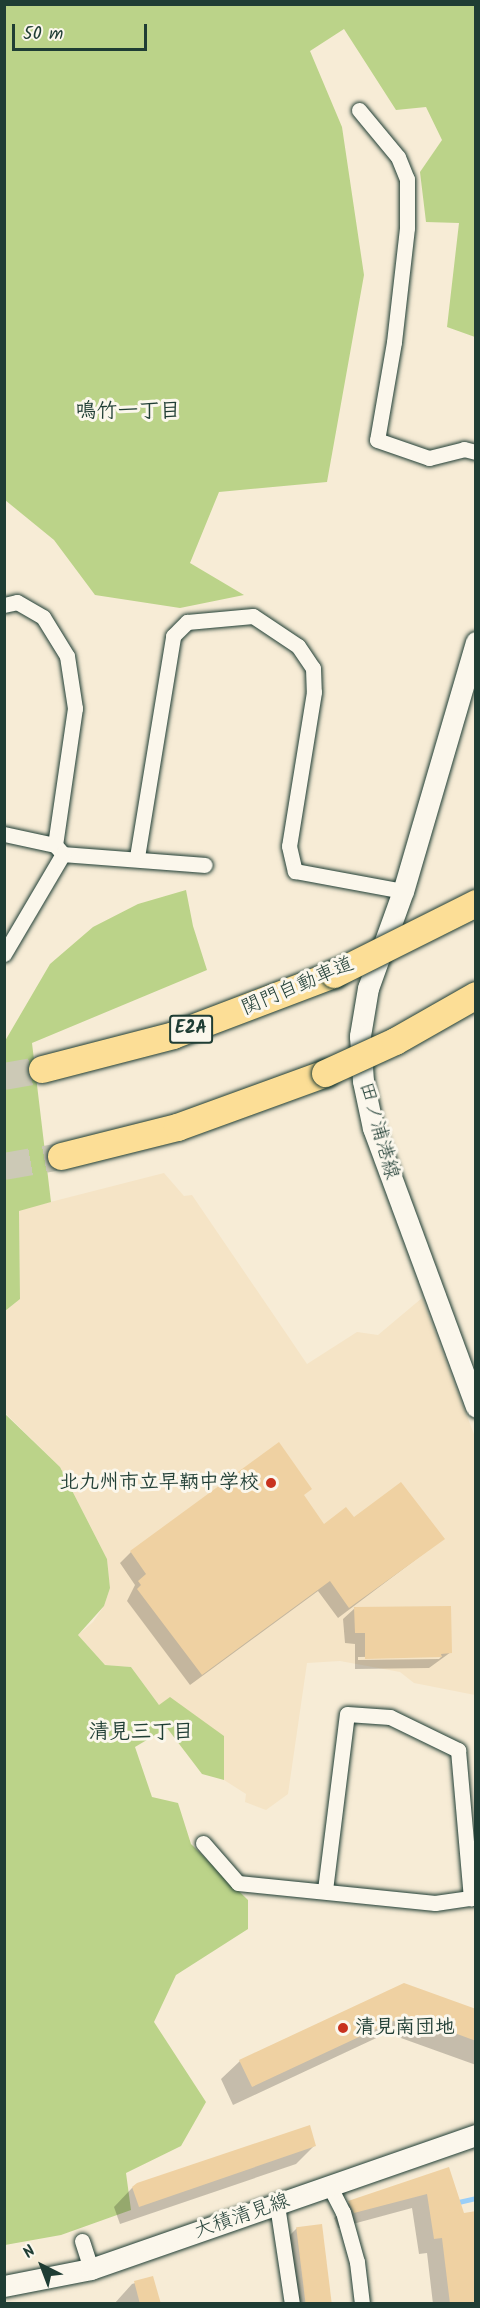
<!DOCTYPE html>
<meta charset="utf-8">
<style>
body{margin:0}
#map{position:relative;width:480px;height:2308px;overflow:hidden;background:#f7ecd6;font-family:Kalam,"Klee One",sans-serif}
div>[style]{position:absolute}
.built>*{inset:0;background:#f5e4c6}
.green>*{inset:0;background:#bbd389}
.shadow>*{inset:0;background:#0003}
.stream>*{height:5px;margin:-2.5px;padding:0 2.5px;transform-origin:2.5px;border-radius:2.5px;background:#9acff8}
.building>*{inset:0;background:#efd1a2;transform-origin:0 0}
.motorway-tunnel>*{height:27px;margin-top:-13.5px;transform-origin:0;background:repeating-linear-gradient(90deg,#ccc9b6 0 27px,transparent 0 41px)}
.roads{filter:drop-shadow(0 0 2px #1f3d34) drop-shadow(0 0 2px #1f3d34)}
.minor>*{height:15px;margin:-7.5px;padding:0 7.5px;transform-origin:7.5px;border-radius:7.5px;background:#fbf7ec}
.secondary>*{height:21px;margin:-10.5px;padding:0 10.5px;transform-origin:10.5px;border-radius:10.5px;background:#fbf7ec}
.motorway>*{height:27px;margin:-13.5px;padding:0 13.5px;transform-origin:13.5px;border-radius:13.5px;background:#fcde96}
.bridges{filter:drop-shadow(0 0 2px #1f3d34) drop-shadow(0 0 2px #1f3d34)}
.motorway-bridge>*{height:27px;margin:-13.5px;padding:0 13.5px;transform-origin:13.5px;border-radius:13.5px;background:#fcde96}
.dots>*{width:16px;height:16px;translate:-50% -50%;box-sizing:border-box;border:3px solid #fbf7ec;border-radius:50%}
span{translate:-50% -50%;white-space:nowrap;text-align:center;line-height:1.15;-webkit-text-stroke:6px #fbf7ec;paint-order:stroke}
.shield-label span{padding:2px 4px;background:#fbf7ec;border:2px solid;border-radius:4px;-webkit-text-stroke-width:0}
.shield-label{font-size:18px;color:#1f3d34;font-weight:700}
.street-label{font-size:20px;color:#1f3d34}
.poi-label{font-size:20px;color:#1f3d34;font-weight:700}
.right{translate:-100% -50%;text-align:right}
.left{translate:0 -50%;text-align:left}
.neighbourhood-label{font-size:21px;color:#1f3d34;font-weight:700}
.frame{position:absolute;inset:0;border:6px solid #1f3d34;pointer-events:none}
.north{position:absolute;left:12px;top:2236px;width:60px;height:60px;-webkit-text-stroke:4px #fbf7ec;paint-order:stroke;rotate:318deg;font-size:16px;font-weight:700;line-height:24px;text-align:center;color:#1f3d34}
.north::after{content:'';display:block;margin:auto;width:21px;height:27px;background:#1f3d34;clip-path:polygon(50% 0,100% 100%,50% 72%,0 100%)}
.scale{position:absolute;left:12px;top:24px;width:135px;height:27px;box-sizing:border-box;border:3px solid #1f3d34;border-top:0;padding-left:8px;font-size:18px;line-height:21px;white-space:nowrap;color:#1f3d34;-webkit-text-stroke:4px #fbf7ec;paint-order:stroke}
</style>
<div id="map">
<div class="built">
<div style="clip-path:polygon(164px 1173px,184px 1196px,192px 1195px,307px 1364px,357px 1332px,378px 1335px,422px 1298px,475px 1437px,475px 1695px,414px 1683px,400px 1672px,340px 1661px,307px 1663px,288px 1794px,266px 1810px,245px 1802px,246px 1794px,224px 1780px,224px 1736px,159px 1705px,131px 1667px,105px 1665px,78px 1635px,93px 1622px,104px 1606px,110px 1588px,107px 1559px,60px 1467px,5px 1413px,5px 1311px,20px 1299px,19px 1210px)"></div>
</div>
<div class="green">
<div style="clip-path:polygon(4px 5px,475px 5px,475px 337px,447px 327px,459px 223px,426px 222px,420px 172px,442px 140px,426px 107px,396px 110px,344px 29px,310px 51px,342px 127px,364px 275px,327px 482px,219px 492px,190px 563px,244px 595px,180px 608px,95px 595px,54px 540px,5px 500px)"></div>
<div style="clip-path:polygon(186px 890px,193px 926px,207px 970px,32px 1043px,51px 1202px,19px 1211px,20px 1299px,5px 1311px,5px 1041px,50px 964px,93px 927px,138px 904px)"></div>
<div style="clip-path:polygon(4px 1413px,60px 1467px,107px 1559px,110px 1588px,104px 1606px,78px 1635px,105px 1665px,131px 1667px,159px 1705px,170px 1697px,224px 1736px,224px 1780px,202px 1774px,167px 1728px,135px 1747px,152px 1797px,178px 1803px,191px 1844px,248px 1900px,248px 1929px,176px 1975px,154px 2022px,206px 2102px,181px 2146px,126px 2173px,131px 2210px,61px 2235px,5px 2245px)"></div>
</div>
<div class="shadow">
<div style="clip-path:polygon(303px 1496px,324px 1527px,354px 1519px,443px 1539px,338px 1618px,318px 1591px,190px 1685px,127px 1601px,135px 1585px,120px 1563px,131px 1552px)"></div>
<div style="clip-path:polygon(evenodd,355px 1608px,451px 1652px,429px 1668px,355px 1669px,355px 1644px,345px 1643px,343px 1619px,355px 1608px,442px 1656px,439px 1659px,358px 1660px,358px 1657px,442px 1656px)"></div>
<div style="clip-path:polygon(404px 1984px,476px 2011px,476px 2065px,387px 2033px,233px 2105px,221px 2079px,240px 2061px)"></div>
<div style="clip-path:polygon(315px 2145px,296px 2164px,120px 2224px,114px 2207px,132px 2188px)"></div>
<div style="clip-path:polygon(448px 2169px,463px 2215px,476px 2304px,433px 2304px,427px 2253px,419px 2254px,412px 2208px,338px 2228px,334px 2218px,349px 2203px)"></div>
<div style="clip-path:polygon(297px 2228px,330px 2304px,285px 2304px,278px 2247px)"></div>
<div style="clip-path:polygon(152px 2278px,160px 2304px,114px 2304px,132px 2284px)"></div>
</div>
<div class="stream">
<div style="left:454px;top:2203px;width:23px;rotate:-13deg"></div>
</div>
<div class="building">
<div style="clip-path:polygon(279px 1442px,312px 1489px,304px 1495px,324px 1524px,346px 1507px,354px 1517px,401px 1482px,445px 1539px,349px 1608px,330px 1581px,202px 1675px,137px 1589px,141px 1585px,138px 1581px,146px 1574px,130px 1551px)"></div>
<div style="clip-path:polygon(451px 1606px,452px 1653px,441px 1654px,442px 1657px,365px 1659px,365px 1633px,355px 1633px,354px 1607px)"></div>
<div style="clip-path:polygon(404px 1983px,476px 2009px,476px 2041px,406px 2015px,252px 2087px,239px 2060px)"></div>
<div style="clip-path:polygon(310px 2125px,316px 2146px,139px 2207px,132px 2187px,137px 2183px)"></div>
<div style="clip-path:polygon(449px 2167px,464px 2213px,476px 2211px,476px 2304px,450px 2304px,442px 2238px,434px 2239px,427px 2194px,354px 2213px,348px 2201px)"></div>
<div style="left:322px;top:2224px;width:81px;height:26px;rotate:83deg"></div>
<div style="clip-path:polygon(153px 2276px,161px 2304px,140px 2304px,134px 2281px)"></div>
</div>
<div class="motorway-tunnel">
<div style="left:4px;top:1076px;width:39px;rotate:-10deg"></div>
<div style="left:4px;top:1166px;width:58px;rotate:-10deg"></div>
</div>
<div class="roads">
<div class="minor">
<div style="left:359px;top:110px;width:61px;rotate:50.3deg"></div>
<div style="left:398px;top:157px;width:24px;rotate:68deg"></div>
<div style="left:407px;top:179px;width:49px;rotate:90deg"></div>
<div style="left:407px;top:228px;width:115px;rotate:96.5deg"></div>
<div style="left:394px;top:342px;width:99px;rotate:99.8deg"></div>
<div style="left:377px;top:440px;width:55px;rotate:19.1deg"></div>
<div style="left:429px;top:458px;width:36px;rotate:-14deg"></div>
<div style="left:464px;top:449px;width:12px;rotate:14deg"></div>
<div style="left:4px;top:605px;width:13px;rotate:-13deg"></div>
<div style="left:17px;top:602px;width:30px;rotate:30deg"></div>
<div style="left:43px;top:617px;width:46px;rotate:58.4deg"></div>
<div style="left:67px;top:656px;width:53px;rotate:81.3deg"></div>
<div style="left:75px;top:708px;width:138px;rotate:98.3deg"></div>
<div style="left:4px;top:834px;width:52px;rotate:12.2deg"></div>
<div style="left:55px;top:845px;width:12px;rotate:48deg"></div>
<div style="left:63px;top:854px;width:142px;rotate:4.4deg"></div>
<div style="left:137px;top:857px;width:224px;rotate:-80.7deg"></div>
<div style="left:173px;top:636px;width:20px;rotate:-45deg"></div>
<div style="left:187px;top:622px;width:66px;rotate:-5.2deg"></div>
<div style="left:253px;top:616px;width:54px;rotate:33.7deg"></div>
<div style="left:298px;top:646px;width:27px;rotate:56deg"></div>
<div style="left:313px;top:668px;width:24px;rotate:88deg"></div>
<div style="left:314px;top:692px;width:156px;rotate:99.2deg"></div>
<div style="left:289px;top:846px;width:26px;rotate:77deg"></div>
<div style="left:295px;top:871px;width:110px;rotate:10.5deg"></div>
<div style="left:4px;top:954px;width:116px;rotate:-59.5deg"></div>
<div style="left:203px;top:1843px;width:53px;rotate:48.8deg"></div>
<div style="left:238px;top:1883px;width:198px;rotate:5.8deg"></div>
<div style="left:435px;top:1903px;width:41px;rotate:-8.3deg"></div>
<div style="left:325px;top:1890px;width:177px;rotate:-82.9deg"></div>
<div style="left:347px;top:1714px;width:43px;rotate:4deg"></div>
<div style="left:390px;top:1717px;width:76px;rotate:25.9deg"></div>
<div style="left:458px;top:1750px;width:149px;rotate:85deg"></div>
<div style="left:330px;top:2187px;width:28px;rotate:63deg"></div>
<div style="left:343px;top:2212px;width:52px;rotate:74.4deg"></div>
<div style="left:357px;top:2262px;width:42px;rotate:83.2deg"></div>
<div style="left:277px;top:2205px;width:100px;rotate:81.4deg"></div>
<div style="left:82px;top:2241px;width:29px;rotate:72deg"></div>
</div>
<div class="secondary">
<div style="left:476px;top:642px;width:259px;rotate:106.3deg"></div>
<div style="left:403px;top:891px;width:103px;rotate:109.8deg"></div>
<div style="left:368px;top:988px;width:49px;rotate:99.5deg"></div>
<div style="left:360px;top:1036px;width:45px;rotate:86.2deg"></div>
<div style="left:363px;top:1081px;width:48px;rotate:78deg"></div>
<div style="left:373px;top:1128px;width:297px;rotate:69.7deg"></div>
<div style="left:4px;top:2286px;width:89px;rotate:-11.1deg"></div>
<div style="left:91px;top:2269px;width:408px;rotate:-19.2deg"></div>
</div>
<div class="motorway">
<div style="left:42px;top:1069px;width:135px;rotate:-14.5deg"></div>
<div style="left:173px;top:1035px;width:172px;rotate:-20.8deg"></div>
<div style="left:61px;top:1156px;width:120px;rotate:-14deg"></div>
<div style="left:177px;top:1127px;width:158px;rotate:-20deg"></div>
</div>
</div>
<div class="bridges">
<div class="motorway-bridge">
<div style="left:334px;top:974px;width:159px;rotate:-26.6deg"></div>
<div style="left:325px;top:1073px;width:77px;rotate:-24.6deg"></div>
<div style="left:395px;top:1041px;width:93px;rotate:-29.6deg"></div>
</div>
</div>
<div class="dots">
<div style="left:271px;top:1483px;background:#c8321e"></div>
<div style="left:343px;top:2028px;background:#c8321e"></div>
</div>
<div class="shield-label">
<span style="left:191px;top:1029px">E2A</span>
</div>
<div class="street-label">
<span style="left:298px;top:987px;rotate:-23deg">関門自動車道</span>
<span style="left:378px;top:1131px;rotate:74deg">田ノ浦港線</span>
<span style="left:242px;top:2217px;rotate:-19deg">大積清見線</span>
</div>
<div class="poi-label">
<span class="right" style="left:259px;top:1483px">北九州市立早鞆中学校</span>
<span class="left" style="left:355px;top:2028px">清見南団地</span>
</div>
<div class="neighbourhood-label">
<span style="left:128px;top:412px">鳴竹一丁目</span>
<span style="left:141px;top:1733px">清見三丁目</span>
</div>
<div class="frame"></div>
<div class="north">N</div>
<div class="scale">50 m</div>
</div>
